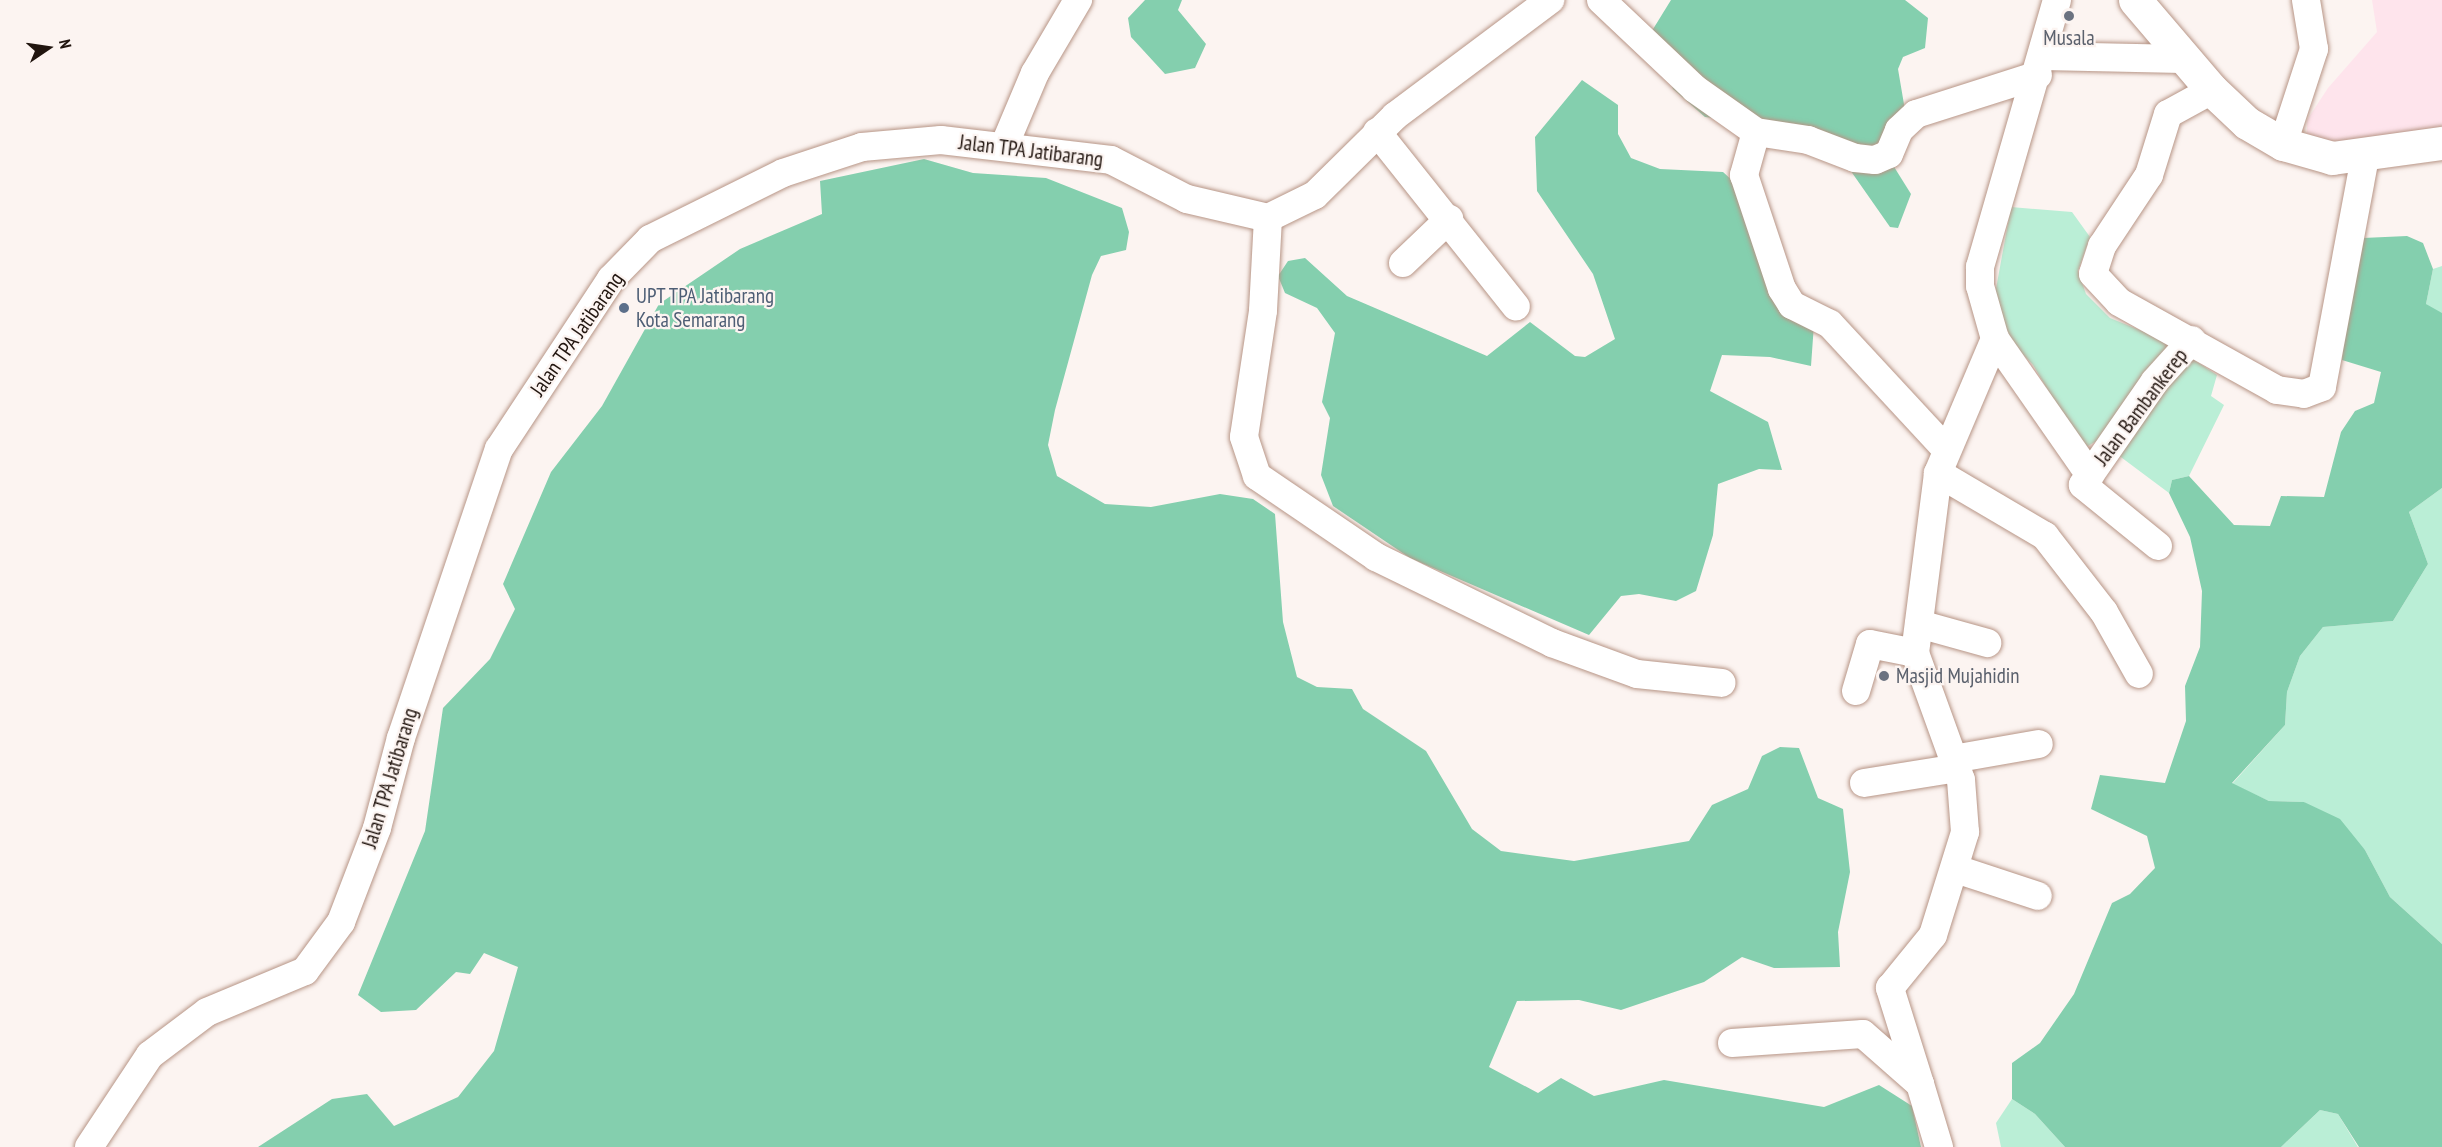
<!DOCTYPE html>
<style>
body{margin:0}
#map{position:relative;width:2442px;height:1147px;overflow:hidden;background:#fcf4f1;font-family:"PT Sans Narrow",sans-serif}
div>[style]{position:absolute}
.industrial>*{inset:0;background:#fee4ec}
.green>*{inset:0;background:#baeed6}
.forest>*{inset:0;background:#84cfae}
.roads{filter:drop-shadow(0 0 2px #b79586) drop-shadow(0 0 2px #b79586)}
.minor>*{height:28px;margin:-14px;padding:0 14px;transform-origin:14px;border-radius:14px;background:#fff}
.major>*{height:33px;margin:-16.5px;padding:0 16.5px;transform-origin:16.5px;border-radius:16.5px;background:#fff}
.dots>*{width:16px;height:16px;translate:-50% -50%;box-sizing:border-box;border:3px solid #fcf4f1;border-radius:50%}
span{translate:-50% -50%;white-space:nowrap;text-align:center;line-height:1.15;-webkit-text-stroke:4.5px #fcf4f1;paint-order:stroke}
.worship-label{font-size:21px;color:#5b616d}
.left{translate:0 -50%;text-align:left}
.street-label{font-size:21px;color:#21150f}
.service-label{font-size:21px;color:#4e5e75}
.north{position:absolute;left:18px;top:18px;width:60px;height:60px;-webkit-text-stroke:4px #fcf4f1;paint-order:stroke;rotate:77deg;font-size:16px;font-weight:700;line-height:24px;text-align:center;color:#21150f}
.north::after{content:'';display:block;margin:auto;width:21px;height:27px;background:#21150f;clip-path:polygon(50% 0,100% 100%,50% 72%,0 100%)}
</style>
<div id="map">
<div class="industrial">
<div style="clip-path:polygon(2372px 0,2442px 0,2442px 134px,2354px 149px,2307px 136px,2307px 120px,2328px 88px,2377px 32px)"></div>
</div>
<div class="green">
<div style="clip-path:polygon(2011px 207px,2072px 212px,2090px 237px,2078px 271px,2086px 294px,2110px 318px,2162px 339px,2217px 375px,2211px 396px,2224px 405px,2189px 476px,2172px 480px,2169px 493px,2098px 440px,2083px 449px,2033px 365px,2005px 335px,1993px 305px)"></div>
<div style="clip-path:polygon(2442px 266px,2442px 313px,2431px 311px,2426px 304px,2433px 269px)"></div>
<div style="clip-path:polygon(2442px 488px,2442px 944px,2390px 897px,2365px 850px,2304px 802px,2269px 801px,2232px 784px,2285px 725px,2287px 692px,2300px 656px,2323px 627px,2393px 621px,2428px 564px,2409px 512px)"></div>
<div style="clip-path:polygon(2012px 1099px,2035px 1114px,2065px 1147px,2001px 1147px,1996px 1123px)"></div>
<div style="clip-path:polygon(2320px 1110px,2338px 1114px,2358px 1147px,2281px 1147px)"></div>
</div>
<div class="forest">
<div style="clip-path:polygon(1145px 0,1182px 0,1178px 10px,1206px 44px,1195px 68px,1165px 74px,1131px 37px,1128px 18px)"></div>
<div style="clip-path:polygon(1671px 0,1905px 0,1928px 18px,1925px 48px,1903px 57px,1898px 69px,1906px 116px,1891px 162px,1911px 194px,1898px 228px,1890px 227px,1834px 147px,1759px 123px,1705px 117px,1673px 89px,1650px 34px)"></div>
<div style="clip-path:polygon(1582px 80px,1618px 105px,1618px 134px,1631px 158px,1660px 169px,1723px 172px,1746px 193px,1800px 294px,1815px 310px,1811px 366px,1770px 357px,1722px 355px,1710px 391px,1768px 422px,1782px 470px,1759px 469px,1718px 484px,1713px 535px,1696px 591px,1676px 601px,1639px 594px,1621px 596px,1589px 635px,1410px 558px,1333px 506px,1321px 475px,1330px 418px,1322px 402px,1335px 333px,1317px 308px,1285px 293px,1278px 276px,1288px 261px,1305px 258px,1347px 296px,1487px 356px,1530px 322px,1575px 356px,1585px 357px,1615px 339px,1593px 274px,1537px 191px,1535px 137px)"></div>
<div style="clip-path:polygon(924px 159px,973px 173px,1046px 178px,1122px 208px,1129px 232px,1126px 250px,1101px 256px,1092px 275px,1055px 410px,1048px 445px,1057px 476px,1105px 504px,1151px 507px,1220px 494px,1253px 499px,1275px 514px,1283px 622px,1297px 677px,1317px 687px,1352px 689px,1363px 709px,1426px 751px,1472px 829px,1501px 851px,1574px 861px,1689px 841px,1712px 805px,1748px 789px,1762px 756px,1780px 747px,1799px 748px,1818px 798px,1843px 809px,1850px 872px,1838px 932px,1840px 967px,1774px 968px,1742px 957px,1704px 982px,1621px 1010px,1579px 1000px,1517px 1001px,1489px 1067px,1538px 1093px,1561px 1078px,1594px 1096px,1664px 1080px,1824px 1107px,1879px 1085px,1912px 1106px,1921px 1147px,258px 1147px,332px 1099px,367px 1094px,394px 1126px,458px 1097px,494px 1051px,518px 967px,484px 953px,470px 974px,456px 972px,416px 1010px,381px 1012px,358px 995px,425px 831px,443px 708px,490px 659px,515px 609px,503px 584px,551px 472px,602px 406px,659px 304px,740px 249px,822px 214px,820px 181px)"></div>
<div style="clip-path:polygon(2407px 236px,2423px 243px,2433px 269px,2426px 304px,2442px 313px,2442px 488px,2409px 512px,2428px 564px,2393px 621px,2323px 627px,2300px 656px,2287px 692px,2285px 725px,2232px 783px,2269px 801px,2304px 802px,2340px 819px,2365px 850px,2390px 897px,2442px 944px,2442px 1147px,2359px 1147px,2338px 1114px,2320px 1110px,2281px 1147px,2065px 1147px,2035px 1114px,2012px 1099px,2012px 1063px,2040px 1043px,2074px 994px,2112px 903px,2130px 894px,2155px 868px,2147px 836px,2091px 809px,2100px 775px,2165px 783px,2186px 721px,2185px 686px,2200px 647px,2202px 591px,2190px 537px,2169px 493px,2172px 480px,2189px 476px,2234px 525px,2270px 526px,2281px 496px,2324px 497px,2341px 432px,2355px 411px,2374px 403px,2381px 372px,2342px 360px,2346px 290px,2363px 238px)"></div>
</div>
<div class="roads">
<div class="minor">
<div style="left:1601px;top:0;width:129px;rotate:43.4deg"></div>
<div style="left:1695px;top:89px;width:75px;rotate:35.2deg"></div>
<div style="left:1756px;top:132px;width:53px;rotate:8.7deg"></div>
<div style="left:1808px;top:140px;width:50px;rotate:21deg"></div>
<div style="left:1855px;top:158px;width:20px;rotate:6deg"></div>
<div style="left:1875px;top:160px;width:15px;rotate:-23deg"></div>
<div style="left:1889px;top:154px;width:26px;rotate:-67deg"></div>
<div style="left:1899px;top:130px;width:23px;rotate:-43deg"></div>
<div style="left:1916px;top:114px;width:128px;rotate:-17.7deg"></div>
<div style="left:2057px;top:0;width:278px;rotate:106.1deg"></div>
<div style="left:1980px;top:267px;width:19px;rotate:90deg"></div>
<div style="left:1980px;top:286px;width:55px;rotate:74.2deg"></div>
<div style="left:1995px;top:339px;width:166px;rotate:55.1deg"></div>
<div style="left:2043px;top:56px;width:139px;rotate:1.2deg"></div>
<div style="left:2212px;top:90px;width:50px;rotate:151.4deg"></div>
<div style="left:2168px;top:114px;width:64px;rotate:107.3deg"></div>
<div style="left:2149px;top:175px;width:85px;rotate:123.5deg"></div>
<div style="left:2102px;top:246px;width:29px;rotate:108deg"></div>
<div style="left:2093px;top:274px;width:38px;rotate:47deg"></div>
<div style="left:2119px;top:302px;width:181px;rotate:29.1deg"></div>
<div style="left:2277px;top:390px;width:27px;rotate:8deg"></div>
<div style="left:2304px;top:394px;width:19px;rotate:-21deg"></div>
<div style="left:2322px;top:387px;width:234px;rotate:-79.4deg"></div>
<div style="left:1377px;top:132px;width:223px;rotate:51.5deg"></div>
<div style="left:1756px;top:132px;width:45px;rotate:105.6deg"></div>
<div style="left:1744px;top:175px;width:120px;rotate:71.6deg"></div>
<div style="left:1782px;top:289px;width:19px;rotate:58deg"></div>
<div style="left:1792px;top:305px;width:42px;rotate:26.6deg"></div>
<div style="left:1830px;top:324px;width:169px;rotate:47.2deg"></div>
<div style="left:1005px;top:144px;width:77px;rotate:-67.1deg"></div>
<div style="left:1035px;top:73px;width:85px;rotate:-59.5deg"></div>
<div style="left:2283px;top:144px;width:100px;rotate:-71.9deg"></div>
<div style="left:2314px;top:49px;width:50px;rotate:-99.3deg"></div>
<div style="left:1268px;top:218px;width:93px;rotate:93.1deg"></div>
<div style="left:1263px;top:311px;width:127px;rotate:98.6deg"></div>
<div style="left:1244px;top:437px;width:41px;rotate:71.6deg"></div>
<div style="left:1257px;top:476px;width:144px;rotate:34.2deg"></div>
<div style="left:1376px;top:557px;width:196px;rotate:26deg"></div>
<div style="left:1552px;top:643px;width:90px;rotate:20deg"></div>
<div style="left:1637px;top:674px;width:85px;rotate:6deg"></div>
<div style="left:1403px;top:263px;width:64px;rotate:-43.7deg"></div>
<div style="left:1938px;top:473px;width:124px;rotate:30.5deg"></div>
<div style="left:2045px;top:536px;width:96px;rotate:52.2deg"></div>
<div style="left:2104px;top:612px;width:71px;rotate:60.6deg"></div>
<div style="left:2158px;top:546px;width:97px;rotate:-140.9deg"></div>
<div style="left:2083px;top:485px;width:126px;rotate:-55.3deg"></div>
<div style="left:2155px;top:381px;width:55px;rotate:-47.9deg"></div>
<div style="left:1919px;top:624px;width:71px;rotate:15.6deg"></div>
<div style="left:1856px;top:691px;width:49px;rotate:-73.4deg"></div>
<div style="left:1870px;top:644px;width:46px;rotate:11.3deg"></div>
<div style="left:1953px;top:759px;width:87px;rotate:-9.9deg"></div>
<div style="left:1864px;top:783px;width:95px;rotate:-9.1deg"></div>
<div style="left:1956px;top:869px;width:86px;rotate:18.2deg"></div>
<div style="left:1732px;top:1043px;width:131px;rotate:-3.9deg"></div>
<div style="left:1863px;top:1034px;width:76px;rotate:41.3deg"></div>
<div style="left:1920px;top:1084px;width:66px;rotate:73.2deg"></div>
<div style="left:1920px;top:1084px;width:101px;rotate:-107.4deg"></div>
<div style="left:1890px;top:988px;width:68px;rotate:-50.9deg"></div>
<div style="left:1933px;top:935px;width:108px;rotate:-72.7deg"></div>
<div style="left:1965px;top:832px;width:52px;rotate:-94.4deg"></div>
<div style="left:1961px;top:780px;width:135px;rotate:-109.9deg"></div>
<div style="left:1915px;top:653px;width:181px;rotate:-82.7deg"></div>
<div style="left:1938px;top:473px;width:146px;rotate:-67deg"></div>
<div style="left:89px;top:1147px;width:110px;rotate:-56.5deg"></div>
<div style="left:150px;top:1055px;width:71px;rotate:-37deg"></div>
<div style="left:207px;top:1012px;width:106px;rotate:-22.7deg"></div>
<div style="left:305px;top:971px;width:61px;rotate:-53.7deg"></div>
<div style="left:341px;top:922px;width:101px;rotate:-69deg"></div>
<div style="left:377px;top:828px;width:93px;rotate:-75.1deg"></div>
<div style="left:401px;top:738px;width:305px;rotate:-71.3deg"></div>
<div style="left:499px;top:449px;width:204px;rotate:-56.6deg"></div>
<div style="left:611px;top:279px;width:56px;rotate:-45.7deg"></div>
<div style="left:650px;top:239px;width:148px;rotate:-26.4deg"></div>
<div style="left:783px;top:173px;width:83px;rotate:-18.2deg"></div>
<div style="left:862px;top:147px;width:79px;rotate:-5.1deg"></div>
<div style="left:941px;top:140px;width:171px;rotate:6.7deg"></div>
<div style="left:1111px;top:160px;width:85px;rotate:27.2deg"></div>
<div style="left:1187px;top:199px;width:83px;rotate:13.2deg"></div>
<div style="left:1268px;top:218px;width:52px;rotate:-26.1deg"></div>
<div style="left:1315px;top:195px;width:112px;rotate:-44.6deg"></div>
<div style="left:1395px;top:116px;width:194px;rotate:-36.8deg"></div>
</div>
<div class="major">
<div style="left:2135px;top:0;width:118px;rotate:49.5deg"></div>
<div style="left:2212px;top:90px;width:48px;rotate:43.3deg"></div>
<div style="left:2247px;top:123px;width:42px;rotate:30.3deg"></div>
<div style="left:2283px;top:144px;width:51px;rotate:15.9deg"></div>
<div style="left:2332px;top:158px;width:111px;rotate:-7.8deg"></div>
</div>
</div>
<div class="dots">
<div style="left:2069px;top:16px;background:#6b7280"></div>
<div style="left:624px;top:308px;background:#5c6f8a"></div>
<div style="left:1884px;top:676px;background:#6b7280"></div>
</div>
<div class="worship-label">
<span style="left:2069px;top:38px">Musala</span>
<span class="left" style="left:1896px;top:676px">Masjid Mujahidin</span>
</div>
<div class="street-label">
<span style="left:1031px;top:151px;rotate:7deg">Jalan TPA Jatibarang</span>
<span style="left:577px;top:334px;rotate:-55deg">Jalan TPA Jatibarang</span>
<span style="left:2141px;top:407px;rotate:-53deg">Jalan Bambankerep</span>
<span style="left:390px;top:778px;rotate:-73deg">Jalan TPA Jatibarang</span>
</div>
<div class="service-label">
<span class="left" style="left:636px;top:308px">UPT TPA Jatibarang<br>Kota Semarang</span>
</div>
<div class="north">N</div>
</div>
